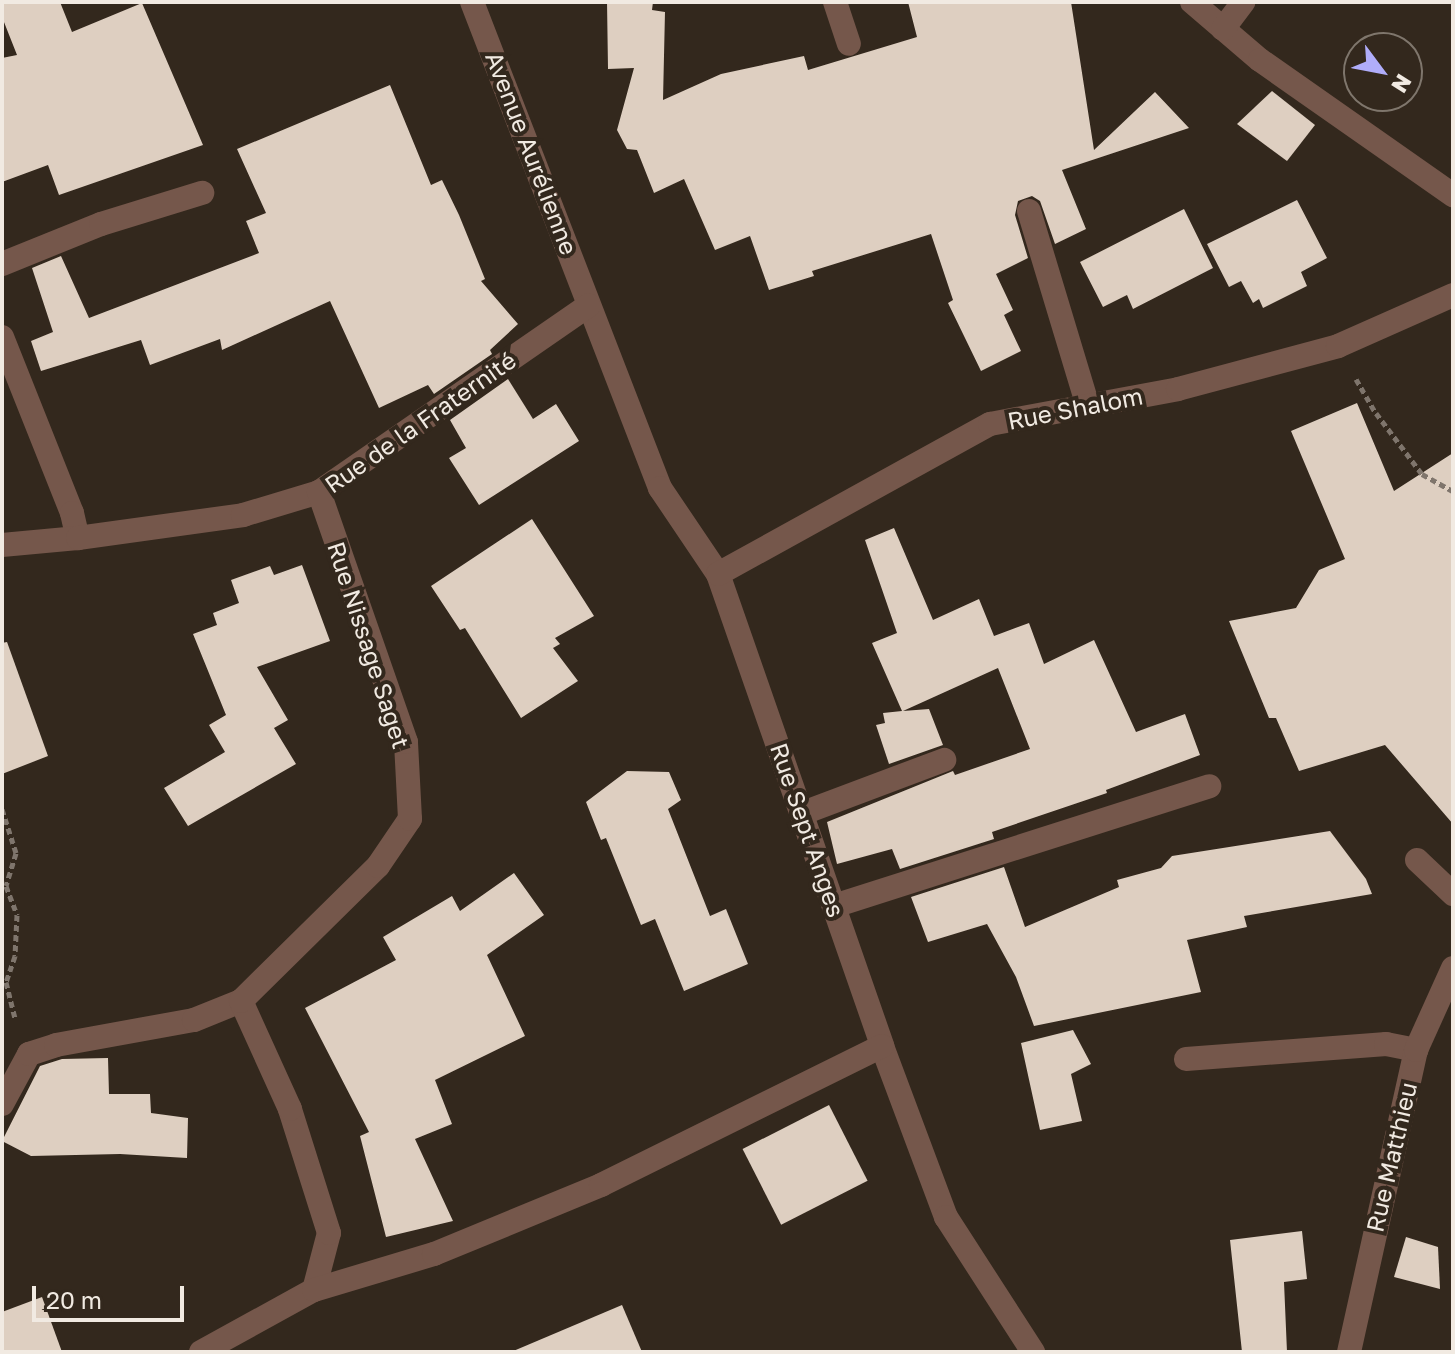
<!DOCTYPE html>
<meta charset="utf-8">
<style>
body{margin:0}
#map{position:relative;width:1455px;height:1354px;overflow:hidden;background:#33281d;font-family:"Golos Text",sans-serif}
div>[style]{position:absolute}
.building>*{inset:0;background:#decfc1;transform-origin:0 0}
.path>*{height:5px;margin-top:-2.5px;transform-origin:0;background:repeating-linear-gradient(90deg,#7f756c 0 6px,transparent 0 10px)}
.minor>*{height:24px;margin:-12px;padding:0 12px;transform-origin:12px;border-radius:12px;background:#75574b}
span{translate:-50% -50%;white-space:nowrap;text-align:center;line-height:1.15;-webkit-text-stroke:8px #33281d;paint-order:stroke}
.street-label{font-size:24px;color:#f1eae2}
.frame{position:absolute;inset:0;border:4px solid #f1eae2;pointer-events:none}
.north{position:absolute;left:1343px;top:32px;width:80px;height:80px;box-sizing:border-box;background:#33281d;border:2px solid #7f766c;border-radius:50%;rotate:122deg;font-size:22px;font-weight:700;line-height:32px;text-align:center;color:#f1eae2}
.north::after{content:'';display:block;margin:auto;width:28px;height:36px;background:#b0adfa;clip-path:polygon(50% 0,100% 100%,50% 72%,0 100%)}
.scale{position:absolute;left:32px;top:1286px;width:152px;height:36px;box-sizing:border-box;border:4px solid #f1eae2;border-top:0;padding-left:10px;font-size:24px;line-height:28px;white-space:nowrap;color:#f1eae2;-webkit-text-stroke:6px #33281d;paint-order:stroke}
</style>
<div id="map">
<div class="building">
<div style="clip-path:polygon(2px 2px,60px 2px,72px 32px,142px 3px,203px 145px,59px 195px,48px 165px,2px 182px,2px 58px,17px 55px,2px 17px)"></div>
<div style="clip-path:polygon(607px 2px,653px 2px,652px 10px,665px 12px,663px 100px,721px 74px,804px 56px,808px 70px,917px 37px,908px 2px,1071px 2px,1094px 150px,1155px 92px,1189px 128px,1062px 170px,1086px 229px,1055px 244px,1040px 201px,1032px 196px,1018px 201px,1015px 215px,1028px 258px,996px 274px,1013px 310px,1004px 315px,1021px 351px,981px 371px,948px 303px,953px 300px,931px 234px,812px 271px,814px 276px,769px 290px,750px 236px,715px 250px,684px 179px,654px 193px,637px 150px,627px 149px,617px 130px,634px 68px,608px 69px)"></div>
<div style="clip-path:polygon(390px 85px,431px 185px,442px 180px,459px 215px,485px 279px,481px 281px,518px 324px,490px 350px,492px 354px,434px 394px,428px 385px,379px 408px,330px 301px,222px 350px,220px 339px,150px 365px,141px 340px,41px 371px,31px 341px,53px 332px,32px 268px,61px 256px,89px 318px,259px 253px,246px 221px,266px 213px,237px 149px)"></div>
<div style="clip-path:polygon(1272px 91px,1315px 125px,1287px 161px,1237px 124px)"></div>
<div style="clip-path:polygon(1297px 200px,1327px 258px,1301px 272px,1307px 286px,1263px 308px,1259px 299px,1253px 303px,1241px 281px,1229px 287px,1207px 244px)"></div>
<div style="clip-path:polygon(1184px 209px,1213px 268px,1133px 309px,1127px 295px,1103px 307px,1080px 262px)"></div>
<div style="clip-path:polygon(508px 379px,533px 419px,556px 404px,579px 441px,479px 505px,449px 458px,466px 448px,450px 420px)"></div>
<div style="clip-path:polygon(1357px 403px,1394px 491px,1453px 453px,1453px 824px,1385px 745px,1299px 771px,1276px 718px,1269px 718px,1229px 621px,1296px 608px,1319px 570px,1345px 559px,1291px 431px)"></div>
<div style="clip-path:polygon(532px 519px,594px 616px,555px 638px,560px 644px,553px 648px,578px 681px,521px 718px,465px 628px,460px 630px,431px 586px)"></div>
<div style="clip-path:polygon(894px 528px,933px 620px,979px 599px,994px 636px,1029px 623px,1044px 664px,1094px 640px,1136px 732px,1185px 714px,1200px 755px,1106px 790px,1107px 793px,992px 832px,994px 839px,900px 869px,892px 849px,837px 864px,827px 822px,953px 771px,955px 775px,1030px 749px,998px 668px,903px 711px,929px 709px,943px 745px,889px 764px,876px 725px,885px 723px,883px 713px,902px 711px,872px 643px,897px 633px,865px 540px)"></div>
<div style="clip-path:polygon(302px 565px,330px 641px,257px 667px,288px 720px,274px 728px,296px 764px,188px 826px,164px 788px,225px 752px,209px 725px,226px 715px,193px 634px,217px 625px,213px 613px,239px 603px,231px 580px,270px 566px,274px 575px)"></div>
<div style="clip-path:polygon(7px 642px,48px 756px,2px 774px,2px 643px)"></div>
<div style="clip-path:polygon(627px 771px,669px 772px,681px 800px,668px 809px,710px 916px,726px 909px,748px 964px,684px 991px,655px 919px,641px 925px,606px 838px,601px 840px,586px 802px)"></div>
<div style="clip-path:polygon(1330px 831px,1366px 879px,1372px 894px,1244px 916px,1247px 927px,1187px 940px,1201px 992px,1034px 1026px,1016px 977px,987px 924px,928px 942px,911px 897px,1004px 867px,1025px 927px,1119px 887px,1117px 880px,1161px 868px,1172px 856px)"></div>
<div style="clip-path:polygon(514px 873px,544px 915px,487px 955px,525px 1036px,435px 1080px,452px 1124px,415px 1139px,453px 1221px,386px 1237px,360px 1136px,369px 1132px,305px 1008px,396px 960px,383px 937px,452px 896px,460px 911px)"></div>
<div style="clip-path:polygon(1073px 1030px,1091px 1064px,1071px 1074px,1082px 1121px,1040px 1130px,1021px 1043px)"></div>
<div style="clip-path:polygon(108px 1058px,109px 1094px,150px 1094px,151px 1113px,188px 1118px,187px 1158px,120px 1154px,31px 1156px,2px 1141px,40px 1066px,62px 1059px)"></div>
<div style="left:829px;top:1105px;width:85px;height:97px;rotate:63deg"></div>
<div style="clip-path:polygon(1302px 1231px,1307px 1279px,1284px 1282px,1287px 1352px,1242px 1352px,1230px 1240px)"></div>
<div style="clip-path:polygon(1406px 1237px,1438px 1247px,1440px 1289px,1394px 1277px)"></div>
<div style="clip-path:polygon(42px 1297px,62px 1352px,2px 1352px,2px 1312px)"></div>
<div style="clip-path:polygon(622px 1305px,642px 1352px,511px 1352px)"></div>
</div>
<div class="path">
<div style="left:1356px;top:379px;width:39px;rotate:60deg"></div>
<div style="left:1376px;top:413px;width:76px;rotate:53deg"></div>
<div style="left:1422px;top:474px;width:35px;rotate:29deg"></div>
<div style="left:2px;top:809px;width:46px;rotate:72.3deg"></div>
<div style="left:16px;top:853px;width:34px;rotate:107deg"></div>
<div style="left:6px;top:886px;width:31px;rotate:69deg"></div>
<div style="left:17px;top:915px;width:41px;rotate:92.8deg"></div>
<div style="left:15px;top:956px;width:28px;rotate:109deg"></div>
<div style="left:6px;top:982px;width:38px;rotate:76deg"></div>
</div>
<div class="minor">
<div style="left:472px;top:2px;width:521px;rotate:68.85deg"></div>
<div style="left:660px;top:488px;width:104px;rotate:56deg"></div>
<div style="left:718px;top:574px;width:500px;rotate:70.8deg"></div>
<div style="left:882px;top:1046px;width:183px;rotate:69.5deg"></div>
<div style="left:946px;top:1217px;width:161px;rotate:57.2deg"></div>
<div style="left:835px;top:2px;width:44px;rotate:71.6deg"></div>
<div style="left:1192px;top:2px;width:89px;rotate:40.5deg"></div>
<div style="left:1260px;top:60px;width:236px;rotate:35deg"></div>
<div style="left:1223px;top:29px;width:34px;rotate:-53deg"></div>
<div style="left:1029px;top:211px;width:201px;rotate:73.2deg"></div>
<div style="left:2px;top:264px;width:107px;rotate:-22deg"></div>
<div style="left:101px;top:224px;width:106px;rotate:-17.1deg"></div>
<div style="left:2px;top:337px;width:189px;rotate:68.3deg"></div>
<div style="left:72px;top:513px;width:26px;rotate:77deg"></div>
<div style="left:2px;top:545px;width:76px;rotate:-5.3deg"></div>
<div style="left:78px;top:538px;width:167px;rotate:-7.9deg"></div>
<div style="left:243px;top:515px;width:79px;rotate:-16.8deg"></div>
<div style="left:319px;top:492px;width:328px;rotate:-34.7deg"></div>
<div style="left:718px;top:574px;width:311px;rotate:-28.9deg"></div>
<div style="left:990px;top:424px;width:191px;rotate:-10.5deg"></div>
<div style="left:1178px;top:389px;width:166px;rotate:-15deg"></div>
<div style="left:1338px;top:346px;width:126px;rotate:-23.9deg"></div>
<div style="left:803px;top:813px;width:151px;rotate:-20.6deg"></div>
<div style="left:1417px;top:860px;width:50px;rotate:43.4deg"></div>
<div style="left:834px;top:906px;width:394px;rotate:-17.7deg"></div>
<div style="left:1186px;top:1059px;width:201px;rotate:-4.3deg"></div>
<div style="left:1386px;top:1044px;width:31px;rotate:11deg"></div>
<div style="left:2px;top:1104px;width:57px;rotate:-61.6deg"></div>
<div style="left:29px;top:1054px;width:28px;rotate:-18deg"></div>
<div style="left:56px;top:1045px;width:140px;rotate:-10.3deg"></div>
<div style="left:194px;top:1020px;width:51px;rotate:-22deg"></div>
<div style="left:314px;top:1290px;width:59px;rotate:-75.3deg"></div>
<div style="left:329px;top:1233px;width:130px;rotate:-107.5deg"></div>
<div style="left:290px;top:1109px;width:119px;rotate:-114.4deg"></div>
<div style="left:241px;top:1001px;width:192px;rotate:-44.6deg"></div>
<div style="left:378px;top:866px;width:57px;rotate:-55.8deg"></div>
<div style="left:410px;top:819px;width:77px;rotate:-93deg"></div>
<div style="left:406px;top:742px;width:265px;rotate:-109.2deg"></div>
<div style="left:201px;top:1352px;width:129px;rotate:-28.8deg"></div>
<div style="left:314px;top:1290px;width:125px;rotate:-16.7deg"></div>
<div style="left:434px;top:1254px;width:181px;rotate:-22.4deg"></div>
<div style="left:601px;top:1185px;width:313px;rotate:-26.3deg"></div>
<div style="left:1349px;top:1352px;width:309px;rotate:-77.5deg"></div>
<div style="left:1416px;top:1050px;width:90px;rotate:-65.7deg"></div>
</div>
<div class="street-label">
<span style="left:532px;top:153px;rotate:69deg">Avenue Aurélienne</span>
<span style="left:1075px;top:408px;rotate:-11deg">Rue Shalom</span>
<span style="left:420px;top:422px;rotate:-35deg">Rue de la Fraternité</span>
<span style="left:369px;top:645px;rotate:72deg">Rue Nissage Saget</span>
<span style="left:808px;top:830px;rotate:71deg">Rue Sept Anges</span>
<span style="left:1391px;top:1157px;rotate:-77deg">Rue Matthieu</span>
</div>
<div class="frame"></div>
<div class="north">N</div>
<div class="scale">20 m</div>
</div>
